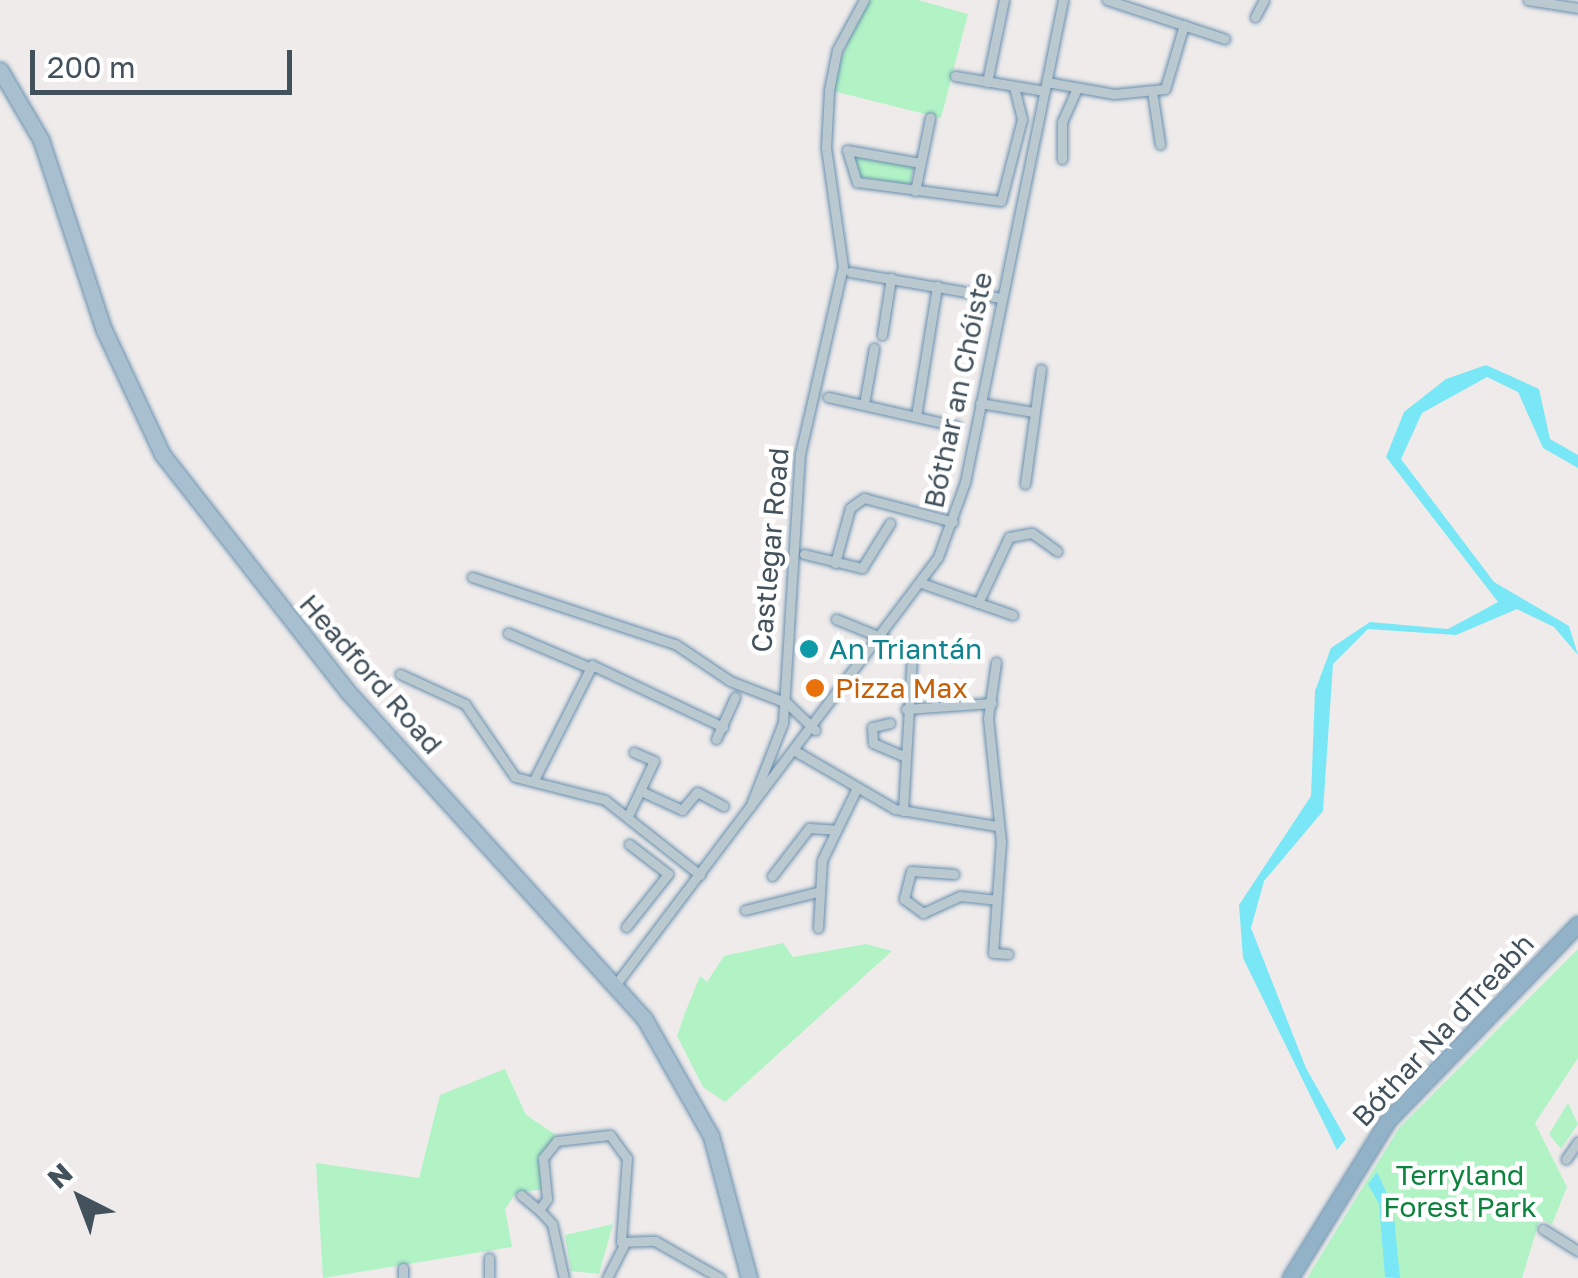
<!DOCTYPE html>
<meta charset="utf-8">
<style>
body{margin:0}
#map{position:relative;width:1578px;height:1278px;overflow:hidden;background:#efebeb;font-family:"Golos Text",sans-serif}
div>[style]{position:absolute}
.green>*{inset:0;background:#b2f3c6;transform-origin:0 0}
.water>*{inset:0;background:#7ae7f6}
.roads{filter:drop-shadow(0 0 2px #688fad) drop-shadow(0 0 2px #688fad)}
.minor>*{height:9px;margin:-4.5px;padding:0 4.5px;transform-origin:4.5px;border-radius:4.5px;background:#bac8d0}
.primary>*{height:15px;margin:-7.5px;padding:0 7.5px;transform-origin:7.5px;border-radius:7.5px;background:#a7bfcf}
.trunk>*{height:15px;margin:-7.5px;padding:0 7.5px;transform-origin:7.5px;border-radius:7.5px;background:#92b2c8}
.dots>*{width:28px;height:28px;translate:-50% -50%;box-sizing:border-box;border:5px solid #fff;border-radius:50%}
span{translate:-50% -50%;white-space:nowrap;text-align:center;line-height:1.15;-webkit-text-stroke:9px #fff;paint-order:stroke}
.street-label{font-size:28px;color:#42515b}
.culture-label{font-size:28px;color:#0d838f}
.left{translate:0 -50%;text-align:left}
.food-label{font-size:28px;color:#c56008}
.park-label{font-size:28px;color:#0c833d}
.north{position:absolute;left:30px;top:1148px;width:100px;height:100px;-webkit-text-stroke:8px #fff;paint-order:stroke;rotate:318deg;font-size:28px;font-weight:700;line-height:40px;text-align:center;color:#42515b}
.north::after{content:'';display:block;margin:auto;width:35px;height:45px;background:#42515b;clip-path:polygon(50% 0,100% 100%,50% 72%,0 100%)}
.scale{position:absolute;left:30px;top:50px;width:262px;height:45px;box-sizing:border-box;border:5px solid #42515b;border-top:0;padding-left:12px;font-size:30px;line-height:35px;white-space:nowrap;color:#42515b;-webkit-text-stroke:8px #fff;paint-order:stroke}
</style>
<div id="map">
<div class="green">
<div style="clip-path:polygon(865px 0,918px 0,968px 14px,941px 118px,829px 90px)"></div>
<div style="left:855px;top:157px;width:59px;height:19px;rotate:9deg"></div>
<div style="clip-path:polygon(783px 943px,793px 957px,866px 944px,892px 951px,725px 1102px,703px 1087px,677px 1036px,685px 1013px,700px 976px,707px 982px,724px 956px)"></div>
<div style="clip-path:polygon(1578px 949px,1578px 1058px,1535px 1123px,1567px 1187px,1552px 1224px,1540px 1219px,1522px 1278px,1307px 1278px,1399px 1128px)"></div>
<div style="clip-path:polygon(505px 1069px,526px 1115px,556px 1135px,538px 1158px,544px 1189px,516px 1193px,505px 1209px,512px 1247px,323px 1278px,316px 1163px,419px 1178px,440px 1095px)"></div>
<div style="clip-path:polygon(1568px 1103px,1578px 1124px,1561px 1149px,1549px 1134px)"></div>
<div style="clip-path:polygon(613px 1224px,599px 1274px,571px 1271px,565px 1235px)"></div>
</div>
<div class="water">
<div style="clip-path:polygon(1486px 365px,1539px 389px,1550px 439px,1578px 455px,1578px 468px,1543px 448px,1518px 392px,1487px 377px,1422px 413px,1401px 459px,1494px 582px,1569px 626px,1578px 655px,1554px 627px,1517px 609px,1456px 635px,1368px 629px,1333px 664px,1323px 811px,1264px 881px,1251px 928px,1306px 1068px,1346px 1139px,1337px 1150px,1243px 958px,1239px 905px,1311px 796px,1315px 691px,1331px 648px,1370px 622px,1448px 629px,1498px 602px,1386px 457px,1404px 412px,1446px 379px)"></div>
<div style="clip-path:polygon(1377px 1172px,1393px 1207px,1400px 1278px,1385px 1277px,1379px 1204px,1368px 1184px)"></div>
</div>
<div class="roads">
<div class="minor">
<div style="left:1107px;top:0;width:124px;rotate:18.3deg"></div>
<div style="left:1528px;top:0;width:51px;rotate:9.1deg"></div>
<div style="left:1255px;top:17px;width:19px;rotate:-62deg"></div>
<div style="left:955px;top:76px;width:91px;rotate:9.5deg"></div>
<div style="left:987px;top:82px;width:84px;rotate:-78.3deg"></div>
<div style="left:1047px;top:82px;width:68px;rotate:10.2deg"></div>
<div style="left:1114px;top:94px;width:51px;rotate:-5.6deg"></div>
<div style="left:1165px;top:89px;width:67px;rotate:-73.5deg"></div>
<div style="left:1152px;top:91px;width:54px;rotate:81.4deg"></div>
<div style="left:1062px;top:159px;width:37px;rotate:-90deg"></div>
<div style="left:1062px;top:122px;width:37px;rotate:-66deg"></div>
<div style="left:920px;top:163px;width:74px;rotate:-169.9deg"></div>
<div style="left:847px;top:150px;width:34px;rotate:73deg"></div>
<div style="left:857px;top:182px;width:145px;rotate:7.5deg"></div>
<div style="left:1001px;top:201px;width:85px;rotate:-75.6deg"></div>
<div style="left:1022px;top:119px;width:33px;rotate:-104deg"></div>
<div style="left:915px;top:191px;width:75px;rotate:-78.4deg"></div>
<div style="left:850px;top:272px;width:153px;rotate:9.8deg"></div>
<div style="left:882px;top:335px;width:58px;rotate:-81deg"></div>
<div style="left:828px;top:397px;width:132px;rotate:12.7deg"></div>
<div style="left:980px;top:403px;width:54px;rotate:9.6deg"></div>
<div style="left:864px;top:404px;width:57px;rotate:-79.9deg"></div>
<div style="left:916px;top:416px;width:132px;rotate:-80.8deg"></div>
<div style="left:1025px;top:484px;width:116px;rotate:-82.1deg"></div>
<div style="left:804px;top:554px;width:60px;rotate:13.6deg"></div>
<div style="left:862px;top:568px;width:53px;rotate:-58.1deg"></div>
<div style="left:835px;top:563px;width:57px;rotate:-74.7deg"></div>
<div style="left:850px;top:508px;width:17px;rotate:-36deg"></div>
<div style="left:864px;top:498px;width:92px;rotate:15.1deg"></div>
<div style="left:472px;top:577px;width:214px;rotate:18.3deg"></div>
<div style="left:675px;top:644px;width:66px;rotate:33.9deg"></div>
<div style="left:730px;top:681px;width:61px;rotate:21.1deg"></div>
<div style="left:787px;top:703px;width:39px;rotate:44deg"></div>
<div style="left:924px;top:584px;width:94px;rotate:19.2deg"></div>
<div style="left:978px;top:603px;width:73px;rotate:-64.8deg"></div>
<div style="left:1009px;top:537px;width:23px;rotate:-10deg"></div>
<div style="left:1032px;top:533px;width:31px;rotate:36deg"></div>
<div style="left:836px;top:619px;width:53px;rotate:22.2deg"></div>
<div style="left:508px;top:633px;width:87px;rotate:23deg"></div>
<div style="left:996px;top:662px;width:57px;rotate:98.1deg"></div>
<div style="left:988px;top:718px;width:124px;rotate:84deg"></div>
<div style="left:1001px;top:841px;width:112px;rotate:94.1deg"></div>
<div style="left:993px;top:953px;width:15px;rotate:4deg"></div>
<div style="left:400px;top:674px;width:72px;rotate:24.8deg"></div>
<div style="left:465px;top:704px;width:88px;rotate:55.6deg"></div>
<div style="left:515px;top:777px;width:93px;rotate:14.3deg"></div>
<div style="left:605px;top:800px;width:121px;rotate:38.3deg"></div>
<div style="left:906px;top:709px;width:86px;rotate:-4deg"></div>
<div style="left:890px;top:723px;width:18px;rotate:167deg"></div>
<div style="left:872px;top:727px;width:16px;rotate:86deg"></div>
<div style="left:873px;top:743px;width:36px;rotate:23deg"></div>
<div style="left:716px;top:739px;width:46px;rotate:-65.7deg"></div>
<div style="left:797px;top:752px;width:113px;rotate:30.2deg"></div>
<div style="left:895px;top:809px;width:103px;rotate:9.5deg"></div>
<div style="left:534px;top:780px;width:129px;rotate:-63.2deg"></div>
<div style="left:592px;top:665px;width:145px;rotate:25.3deg"></div>
<div style="left:643px;top:792px;width:43px;rotate:24.8deg"></div>
<div style="left:682px;top:810px;width:23px;rotate:-50deg"></div>
<div style="left:697px;top:792px;width:30px;rotate:28deg"></div>
<div style="left:750px;top:807px;width:90px;rotate:-68.6deg"></div>
<div style="left:783px;top:723px;width:270px;rotate:-86.4deg"></div>
<div style="left:800px;top:454px;width:192px;rotate:-77.1deg"></div>
<div style="left:843px;top:267px;width:120px;rotate:-98.1deg"></div>
<div style="left:826px;top:148px;width:58px;rotate:-87deg"></div>
<div style="left:829px;top:90px;width:41px;rotate:-78.7deg"></div>
<div style="left:837px;top:50px;width:57px;rotate:-61.6deg"></div>
<div style="left:903px;top:811px;width:157px;rotate:-86.7deg"></div>
<div style="left:628px;top:816px;width:61px;rotate:-64.7deg"></div>
<div style="left:654px;top:761px;width:22px;rotate:-156deg"></div>
<div style="left:954px;top:874px;width:43px;rotate:-176deg"></div>
<div style="left:911px;top:871px;width:29px;rotate:104deg"></div>
<div style="left:904px;top:899px;width:24px;rotate:36deg"></div>
<div style="left:923px;top:913px;width:41px;rotate:-24.7deg"></div>
<div style="left:960px;top:896px;width:36px;rotate:6deg"></div>
<div style="left:772px;top:876px;width:61px;rotate:-52.4deg"></div>
<div style="left:809px;top:828px;width:26px;rotate:4deg"></div>
<div style="left:745px;top:910px;width:74px;rotate:-14deg"></div>
<div style="left:626px;top:927px;width:68px;rotate:-51.6deg"></div>
<div style="left:668px;top:874px;width:49px;rotate:-142.4deg"></div>
<div style="left:818px;top:928px;width:68px;rotate:-86.6deg"></div>
<div style="left:822px;top:860px;width:78px;rotate:-64.1deg"></div>
<div style="left:616px;top:984px;width:535px;rotate:-52.98deg"></div>
<div style="left:938px;top:557px;width:80px;rotate:-70.2deg"></div>
<div style="left:965px;top:482px;width:492px;rotate:-78.5deg"></div>
<div style="left:1566px;top:1159px;width:21px;rotate:-55deg"></div>
<div style="left:521px;top:1195px;width:23px;rotate:40deg"></div>
<div style="left:539px;top:1210px;width:14px;rotate:-54deg"></div>
<div style="left:547px;top:1199px;width:41px;rotate:-95.6deg"></div>
<div style="left:543px;top:1158px;width:22px;rotate:-51deg"></div>
<div style="left:557px;top:1141px;width:53px;rotate:-6.5deg"></div>
<div style="left:610px;top:1135px;width:29px;rotate:54deg"></div>
<div style="left:627px;top:1158px;width:84px;rotate:94.1deg"></div>
<div style="left:621px;top:1242px;width:34px;rotate:-2deg"></div>
<div style="left:655px;top:1241px;width:75px;rotate:29.6deg"></div>
<div style="left:539px;top:1210px;width:19px;rotate:47deg"></div>
<div style="left:552px;top:1224px;width:55px;rotate:77.5deg"></div>
<div style="left:1543px;top:1229px;width:41px;rotate:32.2deg"></div>
<div style="left:403px;top:1278px;width:10px;rotate:-90deg"></div>
<div style="left:489px;top:1278px;width:20px;rotate:-90deg"></div>
<div style="left:607px;top:1278px;width:37px;rotate:-63deg"></div>
</div>
<div class="primary">
<div style="left:0;top:70px;width:81px;rotate:59.6deg"></div>
<div style="left:41px;top:140px;width:200px;rotate:71.7deg"></div>
<div style="left:104px;top:330px;width:137px;rotate:64.9deg"></div>
<div style="left:162px;top:454px;width:303px;rotate:52deg"></div>
<div style="left:349px;top:693px;width:439px;rotate:47.8deg"></div>
<div style="left:644px;top:1018px;width:136px;rotate:60.4deg"></div>
<div style="left:711px;top:1136px;width:147px;rotate:75deg"></div>
</div>
<div class="trunk">
<div style="left:1290px;top:1278px;width:186px;rotate:-58.2deg"></div>
<div style="left:1388px;top:1120px;width:273px;rotate:-45.9deg"></div>
</div>
</div>
<div class="dots">
<div style="left:809px;top:649px;background:#0f9aa8"></div>
<div style="left:815px;top:688px;background:#e8710a"></div>
</div>
<div class="street-label">
<span style="left:958px;top:390px;rotate:-78deg">Bóthar an Chóiste</span>
<span style="left:770px;top:550px;rotate:-85deg">Castlegar Road</span>
<span style="left:371px;top:674px;rotate:49deg">Headford Road</span>
<span style="left:1443px;top:1030px;rotate:-47deg">Bóthar Na dTreabh</span>
</div>
<div class="culture-label">
<span class="left" style="left:829px;top:649px">An Triantán</span>
</div>
<div class="food-label">
<span class="left" style="left:835px;top:688px">Pizza Max</span>
</div>
<div class="park-label">
<span style="left:1460px;top:1191px">Terryland<br>Forest Park</span>
</div>
<div class="north">N</div>
<div class="scale">200 m</div>
</div>
